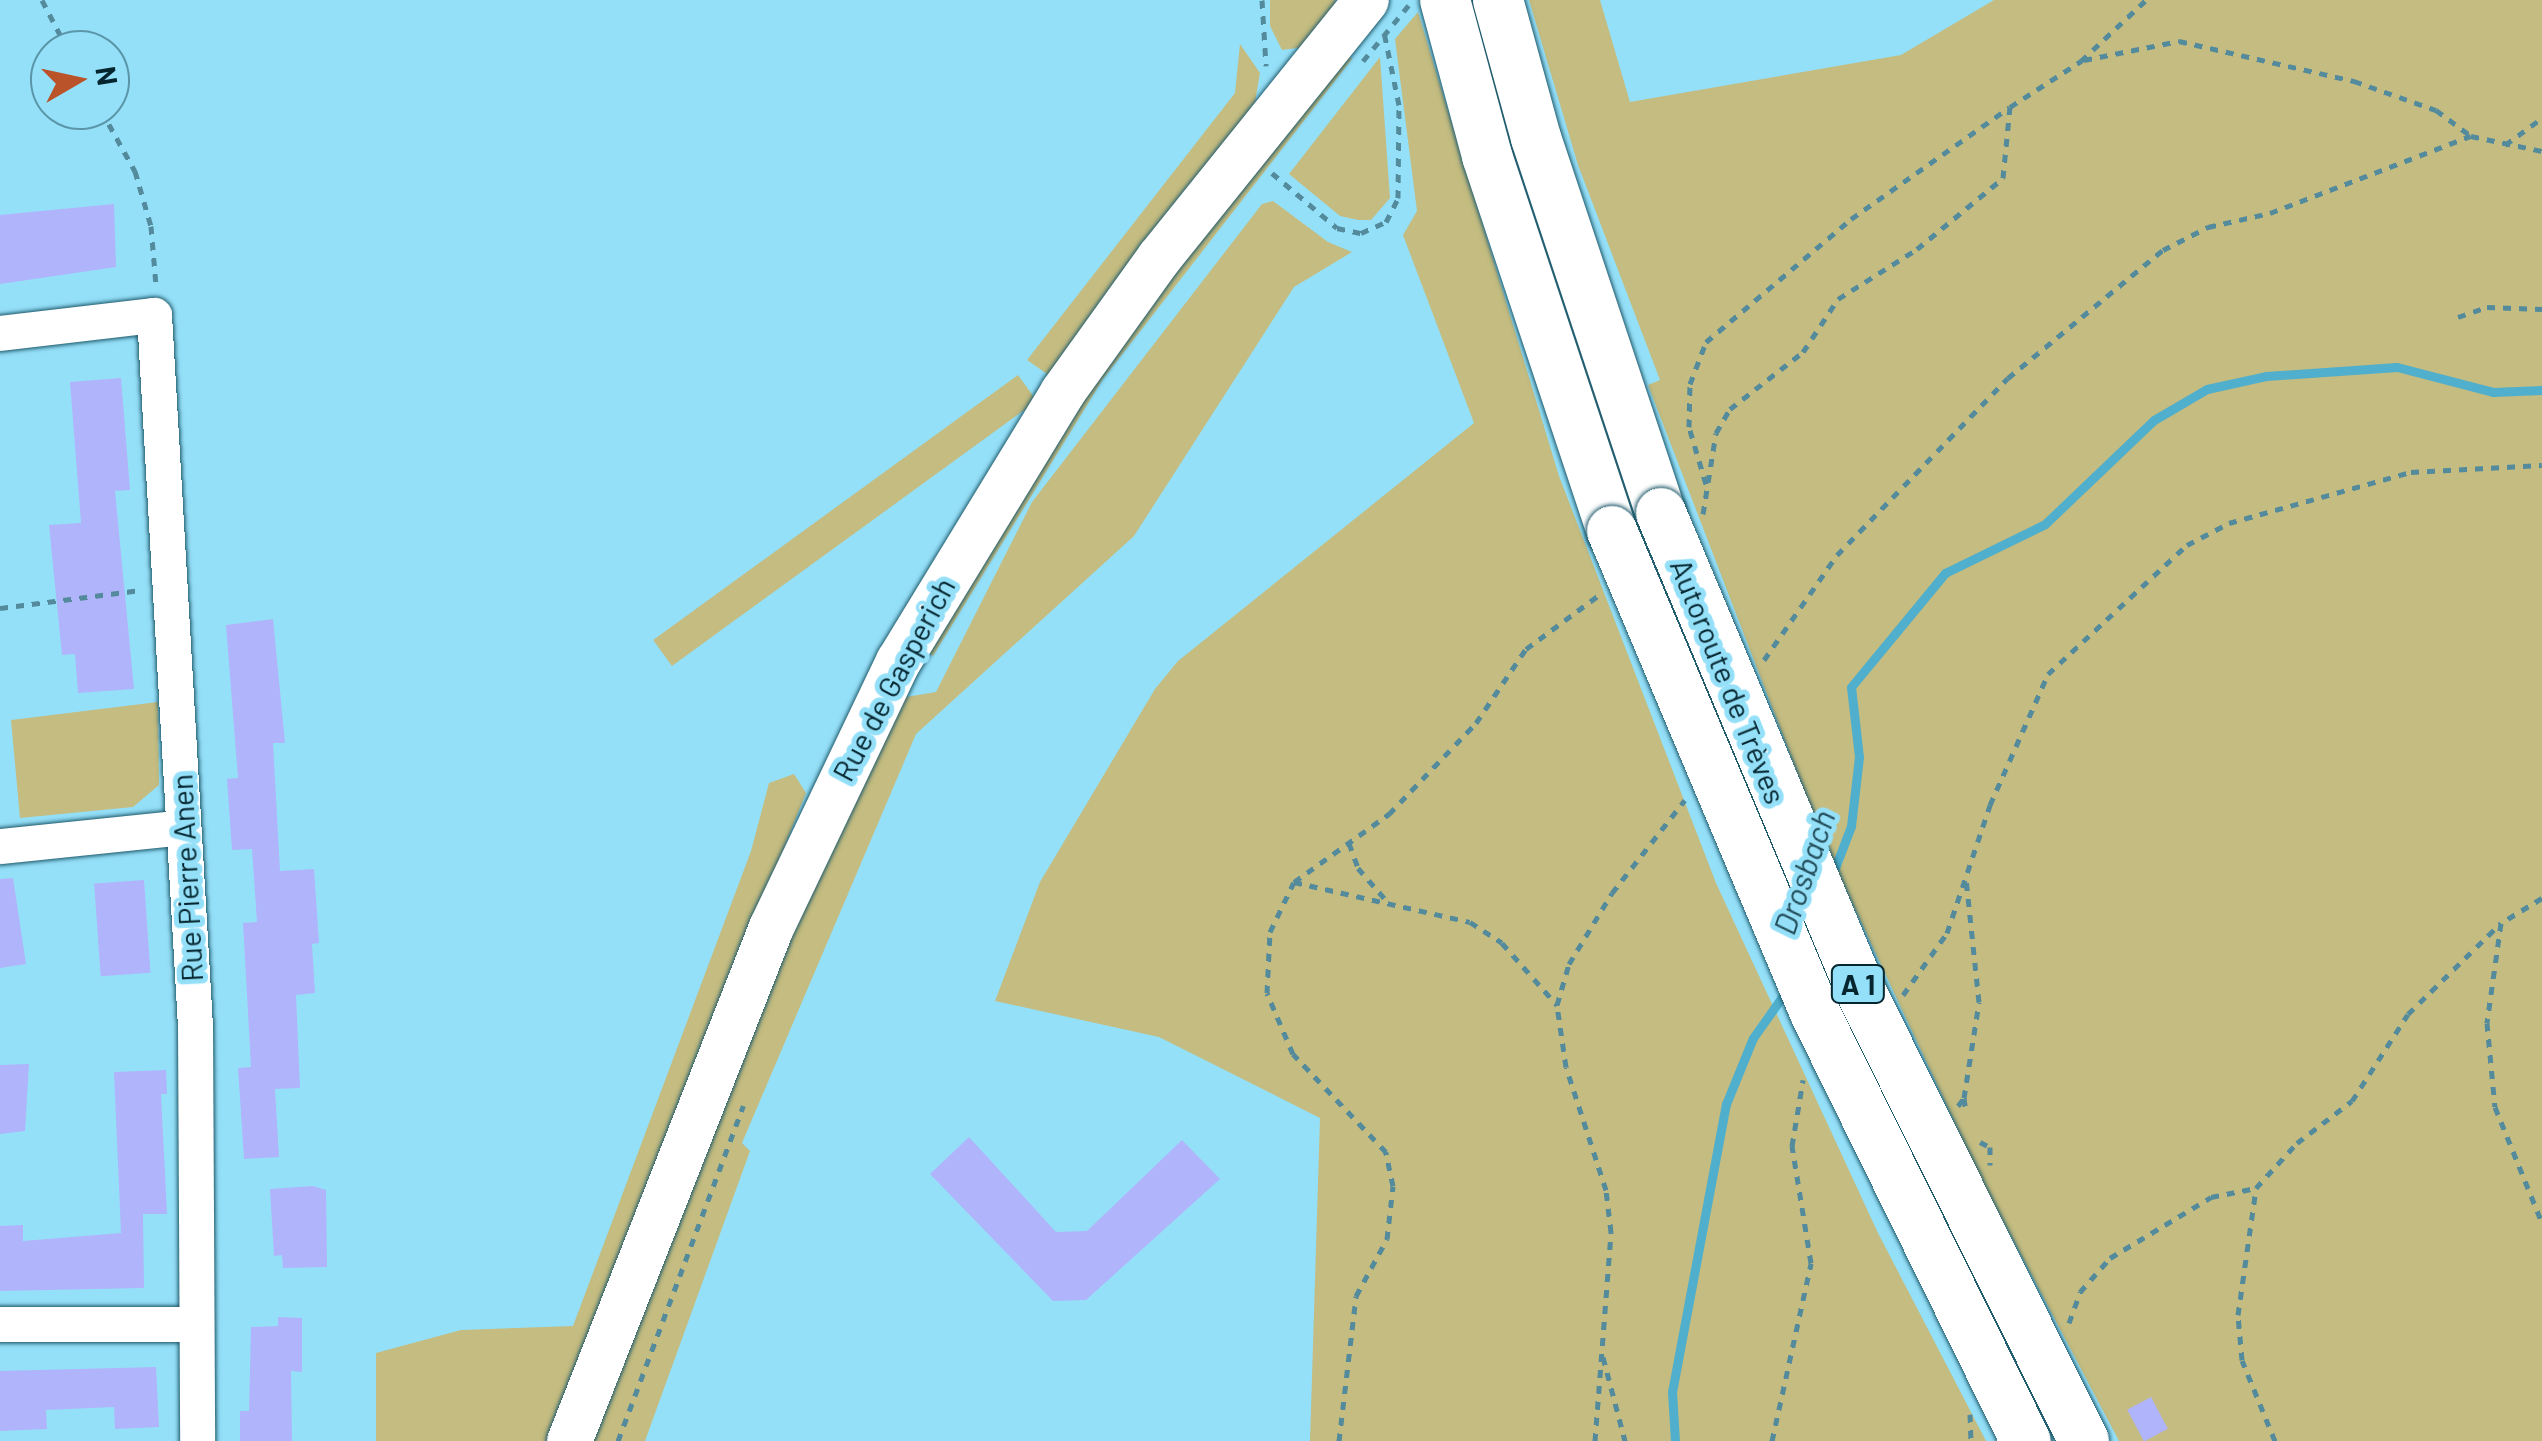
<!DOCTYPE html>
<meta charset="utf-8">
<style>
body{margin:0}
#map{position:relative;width:2542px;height:1441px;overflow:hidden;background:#95e0f9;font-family:Barlow,sans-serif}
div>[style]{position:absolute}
.green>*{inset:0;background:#c4bc80;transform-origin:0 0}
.stream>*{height:9px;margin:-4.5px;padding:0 4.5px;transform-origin:4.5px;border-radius:4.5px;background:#4fafcc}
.building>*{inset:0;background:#b0b4fa;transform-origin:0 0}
.path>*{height:5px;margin-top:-2.5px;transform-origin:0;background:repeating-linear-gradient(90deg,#538a9c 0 8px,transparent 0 16px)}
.roads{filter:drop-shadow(0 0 2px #1e596a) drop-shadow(0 0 2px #1e596a)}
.minor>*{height:35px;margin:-17.5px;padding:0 17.5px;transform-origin:17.5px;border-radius:17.5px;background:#fff}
.major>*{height:45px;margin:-22.5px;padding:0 22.5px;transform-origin:22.5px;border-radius:22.5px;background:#fff}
.highway>*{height:50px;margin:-25px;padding:0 25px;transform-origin:25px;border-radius:25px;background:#fff}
.path-bridge>*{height:5px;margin-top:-2.5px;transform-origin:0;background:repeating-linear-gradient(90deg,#538a9c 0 8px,transparent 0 16px)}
.bridges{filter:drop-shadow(0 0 2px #1e596a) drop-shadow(0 0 2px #1e596a)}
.highway-bridge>*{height:50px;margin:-25px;padding:0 25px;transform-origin:25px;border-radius:25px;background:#fff}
span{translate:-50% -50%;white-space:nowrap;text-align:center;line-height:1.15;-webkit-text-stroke:10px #95e0f9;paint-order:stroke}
.shield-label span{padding:2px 8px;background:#95e0f9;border:2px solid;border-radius:8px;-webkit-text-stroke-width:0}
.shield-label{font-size:28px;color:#05262f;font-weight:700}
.street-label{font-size:30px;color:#05262f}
.water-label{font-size:32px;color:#244e5b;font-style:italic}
.north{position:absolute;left:30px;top:30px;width:100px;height:100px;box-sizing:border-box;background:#95e0f9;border:2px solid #5b96a8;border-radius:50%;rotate:81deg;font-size:28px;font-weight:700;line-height:40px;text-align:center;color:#05262f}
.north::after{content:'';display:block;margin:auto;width:35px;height:45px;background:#ba532a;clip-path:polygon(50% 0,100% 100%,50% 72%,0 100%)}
</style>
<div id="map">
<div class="green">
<div style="clip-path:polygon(1270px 0,1335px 0,1338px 8px,1304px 47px,1282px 50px,1270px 26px)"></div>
<div style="clip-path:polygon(1529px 0,1600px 0,1630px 102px,1901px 55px,1994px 0,2542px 0,2542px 1441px,2119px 1441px,1982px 1181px,1825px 845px,1648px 385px,1660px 380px,1578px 165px)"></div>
<div style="clip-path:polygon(1418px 12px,1559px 476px,1716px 883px,1878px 1233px,1986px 1441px,1310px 1441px,1320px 1118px,1159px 1037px,995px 1001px,1040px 882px,1155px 689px,1178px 661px,1474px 423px,1403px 235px,1417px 211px,1395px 39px)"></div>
<div style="clip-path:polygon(1240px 44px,1260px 73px,1255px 102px,1050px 376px,1027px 360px,1235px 93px)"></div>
<div style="clip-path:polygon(1345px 53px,1352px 59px,1103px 379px,933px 656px,928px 651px,983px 547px,1168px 272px)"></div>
<div style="clip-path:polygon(1380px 57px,1390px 198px,1371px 220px,1358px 220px,1340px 216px,1289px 174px)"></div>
<div style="clip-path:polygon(1273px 201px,1328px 242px,1352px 252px,1294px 287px,1134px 536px,916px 734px,742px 1143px,750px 1151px,645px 1441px,592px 1441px,827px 839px,906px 697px,936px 692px,1032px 502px,1262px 204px)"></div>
<div style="left:1018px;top:375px;width:32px;height:451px;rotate:54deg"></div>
<div style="clip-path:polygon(158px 702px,159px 785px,133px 807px,20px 818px,11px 720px)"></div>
<div style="clip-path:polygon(794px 774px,806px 793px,548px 1441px,376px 1441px,376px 1353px,461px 1330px,573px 1326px,751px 851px,769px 783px)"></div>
</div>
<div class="stream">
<div style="left:1833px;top:873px;width:50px;rotate:-69deg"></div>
<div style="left:1851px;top:826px;width:69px;rotate:-83.4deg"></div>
<div style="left:1859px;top:757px;width:70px;rotate:-96.5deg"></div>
<div style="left:1851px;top:687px;width:148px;rotate:-50.5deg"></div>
<div style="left:1945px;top:573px;width:111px;rotate:-26.1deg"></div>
<div style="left:2045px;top:524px;width:151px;rotate:-43.7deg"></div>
<div style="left:2154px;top:420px;width:61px;rotate:-30.3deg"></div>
<div style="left:2207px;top:389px;width:60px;rotate:-12.4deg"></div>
<div style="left:2266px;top:376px;width:131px;rotate:-3.9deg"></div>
<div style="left:2397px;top:367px;width:99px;rotate:14.6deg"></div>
<div style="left:2493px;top:392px;width:49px;rotate:-2.3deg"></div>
<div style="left:1675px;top:1441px;width:49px;rotate:-93.5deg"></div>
<div style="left:1672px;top:1392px;width:293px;rotate:-79.4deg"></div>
<div style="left:1726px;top:1104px;width:71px;rotate:-67.8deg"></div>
<div style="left:1753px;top:1038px;width:59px;rotate:-54.7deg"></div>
</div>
<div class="building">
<div style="clip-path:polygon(114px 204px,116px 267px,0 284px,0 215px)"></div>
<div style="clip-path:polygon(121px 378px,130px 490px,115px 491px,134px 689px,78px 693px,75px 654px,62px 655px,49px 525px,81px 523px,70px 382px)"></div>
<div style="clip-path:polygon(273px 619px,285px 743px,273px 743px,280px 871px,314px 869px,319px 943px,312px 944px,315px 993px,296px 995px,300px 1088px,275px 1089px,279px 1157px,244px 1159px,238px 1068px,251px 1067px,243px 923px,257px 922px,252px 849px,232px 850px,227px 779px,238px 778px,226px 625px)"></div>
<div style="clip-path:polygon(13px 878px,26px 964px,0 968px,0 879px)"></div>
<div style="left:144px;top:880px;width:93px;height:50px;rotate:86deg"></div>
<div style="clip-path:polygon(29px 1064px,25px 1131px,0 1134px,0 1065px)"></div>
<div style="clip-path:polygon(166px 1070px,167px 1094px,161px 1094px,167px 1214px,143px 1214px,144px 1288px,0 1291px,0 1226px,23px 1225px,23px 1241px,121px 1233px,114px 1072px)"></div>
<div style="clip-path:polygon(969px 1137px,1056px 1232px,1087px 1231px,1182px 1140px,1220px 1179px,1086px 1300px,1053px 1301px,930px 1174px)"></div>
<div style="clip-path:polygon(313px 1186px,326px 1190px,327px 1267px,283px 1268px,282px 1255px,274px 1256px,270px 1189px)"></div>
<div style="clip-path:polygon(278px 1317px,302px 1318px,302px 1372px,291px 1371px,292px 1441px,240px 1441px,240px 1411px,249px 1411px,251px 1327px,278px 1326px)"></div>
<div style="clip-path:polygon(156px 1367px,159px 1427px,115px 1429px,114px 1407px,46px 1410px,47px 1429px,0 1431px,0 1371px)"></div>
<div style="left:2151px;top:1397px;width:36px;height:27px;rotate:62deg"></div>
</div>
<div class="path">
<div style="left:42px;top:0;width:56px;rotate:62.5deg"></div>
<div style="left:1262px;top:0;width:66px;rotate:86.5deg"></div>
<div style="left:2084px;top:60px;width:97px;rotate:-11.3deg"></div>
<div style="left:2179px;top:41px;width:180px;rotate:12.9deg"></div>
<div style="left:2354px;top:81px;width:87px;rotate:19.5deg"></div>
<div style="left:2436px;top:110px;width:44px;rotate:36.6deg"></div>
<div style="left:101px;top:110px;width:70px;rotate:60.9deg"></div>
<div style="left:135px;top:171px;width:57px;rotate:73.8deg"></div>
<div style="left:151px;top:226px;width:59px;rotate:85.2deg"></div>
<div style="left:2505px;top:145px;width:46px;rotate:-36.1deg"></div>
<div style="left:1272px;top:173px;width:85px;rotate:40.2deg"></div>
<div style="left:1337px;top:228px;width:25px;rotate:12deg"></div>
<div style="left:1361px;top:233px;width:27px;rotate:-24deg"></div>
<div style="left:1386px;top:222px;width:27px;rotate:-63deg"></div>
<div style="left:1398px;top:198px;width:93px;rotate:-89.4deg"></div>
<div style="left:1399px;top:105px;width:75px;rotate:-101.6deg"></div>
<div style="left:2458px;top:317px;width:31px;rotate:-19deg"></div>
<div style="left:2487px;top:307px;width:55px;rotate:2.1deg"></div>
<div style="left:1706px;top:484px;width:59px;rotate:-106.6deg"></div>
<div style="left:1689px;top:427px;width:43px;rotate:-88.7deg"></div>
<div style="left:1690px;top:384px;width:45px;rotate:-69.1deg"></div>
<div style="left:1706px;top:342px;width:190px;rotate:-40.3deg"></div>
<div style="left:1851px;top:219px;width:194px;rotate:-35.2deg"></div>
<div style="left:1703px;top:514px;width:82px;rotate:-80.9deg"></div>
<div style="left:1716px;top:433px;width:28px;rotate:-60deg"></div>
<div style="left:1730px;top:409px;width:93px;rotate:-38deg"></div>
<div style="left:1803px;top:352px;width:64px;rotate:-56.6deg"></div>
<div style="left:1838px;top:299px;width:93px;rotate:-32.3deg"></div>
<div style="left:1917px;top:249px;width:112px;rotate:-39.5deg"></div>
<div style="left:2003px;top:178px;width:71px;rotate:-84.4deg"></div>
<div style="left:2010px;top:107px;width:85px;rotate:-32.9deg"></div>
<div style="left:2081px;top:61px;width:89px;rotate:-43.2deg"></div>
<div style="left:0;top:608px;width:142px;rotate:-7.3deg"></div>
<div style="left:1764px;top:660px;width:128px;rotate:-55.2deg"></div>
<div style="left:1837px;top:555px;width:246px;rotate:-46deg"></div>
<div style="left:2008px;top:378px;width:201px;rotate:-39.6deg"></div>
<div style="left:2163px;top:250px;width:51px;rotate:-27.1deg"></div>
<div style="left:2208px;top:227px;width:64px;rotate:-12.7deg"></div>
<div style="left:2270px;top:213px;width:215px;rotate:-21deg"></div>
<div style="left:2471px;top:136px;width:73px;rotate:11.9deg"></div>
<div style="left:1349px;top:843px;width:27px;rotate:70deg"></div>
<div style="left:1358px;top:868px;width:40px;rotate:49deg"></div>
<div style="left:1294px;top:882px;width:180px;rotate:12.8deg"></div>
<div style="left:1470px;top:922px;width:38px;rotate:33deg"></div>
<div style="left:1502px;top:943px;width:83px;rotate:48.4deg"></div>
<div style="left:2542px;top:898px;width:48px;rotate:148.6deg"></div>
<div style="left:2501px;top:923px;width:101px;rotate:98deg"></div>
<div style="left:2487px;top:1023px;width:84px;rotate:84.6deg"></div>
<div style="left:2495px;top:1107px;width:125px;rotate:67.9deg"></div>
<div style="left:1903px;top:995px;width:76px;rotate:-54.6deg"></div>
<div style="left:1947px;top:933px;width:135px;rotate:-71.4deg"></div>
<div style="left:1990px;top:805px;width:143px;rotate:-66.1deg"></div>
<div style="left:2048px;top:674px;width:190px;rotate:-42.9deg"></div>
<div style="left:2187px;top:545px;width:47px;rotate:-27.6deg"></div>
<div style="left:2229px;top:523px;width:189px;rotate:-15.7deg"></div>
<div style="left:2411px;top:472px;width:131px;rotate:-3.1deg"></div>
<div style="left:1964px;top:1098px;width:97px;rotate:-81.1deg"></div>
<div style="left:1979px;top:1002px;width:125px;rotate:-96deg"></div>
<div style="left:1958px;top:1106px;width:10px;rotate:-53deg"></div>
<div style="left:1964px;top:1098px;width:15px;rotate:82deg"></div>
<div style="left:1980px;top:1142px;width:11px;rotate:27deg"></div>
<div style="left:1990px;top:1147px;width:18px;rotate:90deg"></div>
<div style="left:2069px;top:1323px;width:33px;rotate:-70deg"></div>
<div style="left:2080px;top:1292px;width:45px;rotate:-48.6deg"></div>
<div style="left:2110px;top:1258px;width:118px;rotate:-31.1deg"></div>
<div style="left:2211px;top:1197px;width:46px;rotate:-11.3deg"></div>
<div style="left:1603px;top:1357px;width:87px;rotate:75.3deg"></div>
<div style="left:1970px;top:1414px;width:27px;rotate:88deg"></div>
<div style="left:618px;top:1441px;width:358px;rotate:-69.5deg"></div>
<div style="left:1339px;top:1441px;width:146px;rotate:-83.3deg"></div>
<div style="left:1356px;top:1296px;width:65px;rotate:-61.5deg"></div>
<div style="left:1387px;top:1239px;width:53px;rotate:-83.5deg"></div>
<div style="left:1393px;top:1186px;width:35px;rotate:-102deg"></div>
<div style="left:1386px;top:1152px;width:135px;rotate:-133.5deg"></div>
<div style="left:1293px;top:1054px;width:66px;rotate:-113.1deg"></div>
<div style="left:1267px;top:993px;width:61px;rotate:-87.2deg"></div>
<div style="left:1270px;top:932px;width:55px;rotate:-64.4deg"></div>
<div style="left:1294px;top:882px;width:117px;rotate:-35.6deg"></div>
<div style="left:1389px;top:814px;width:126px;rotate:-46.3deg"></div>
<div style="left:1476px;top:723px;width:89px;rotate:-56deg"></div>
<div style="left:1526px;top:649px;width:91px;rotate:-36.5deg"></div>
<div style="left:1595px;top:1441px;width:210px;rotate:-85.6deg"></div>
<div style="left:1611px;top:1232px;width:42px;rotate:-96.8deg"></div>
<div style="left:1606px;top:1190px;width:129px;rotate:-108deg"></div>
<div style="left:1566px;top:1067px;width:63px;rotate:-98.3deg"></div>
<div style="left:1557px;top:1005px;width:43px;rotate:-73.7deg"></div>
<div style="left:1569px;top:964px;width:83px;rotate:-58.8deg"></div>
<div style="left:1612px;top:893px;width:118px;rotate:-51.9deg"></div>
<div style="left:1772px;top:1441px;width:182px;rotate:-77.6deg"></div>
<div style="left:1811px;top:1263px;width:119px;rotate:-99.2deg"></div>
<div style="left:1792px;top:1146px;width:67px;rotate:-80.5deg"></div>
<div style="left:2275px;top:1441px;width:87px;rotate:-112.2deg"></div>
<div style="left:2242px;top:1360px;width:45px;rotate:-95.1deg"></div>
<div style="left:2238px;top:1315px;width:128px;rotate:-81.9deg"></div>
<div style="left:2256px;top:1188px;width:61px;rotate:-47.7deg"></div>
<div style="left:2297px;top:1143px;width:69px;rotate:-37.4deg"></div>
<div style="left:2352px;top:1101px;width:103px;rotate:-57.2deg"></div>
<div style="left:2408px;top:1014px;width:130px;rotate:-44.4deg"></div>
</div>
<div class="roads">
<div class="minor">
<div style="left:0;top:333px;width:155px;rotate:-6.7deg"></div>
<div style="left:154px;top:315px;width:711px;rotate:86.7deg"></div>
<div style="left:195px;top:1025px;width:416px;rotate:89.7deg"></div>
<div style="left:0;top:846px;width:184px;rotate:-5.9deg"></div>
<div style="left:0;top:1324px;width:196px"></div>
</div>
<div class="major">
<div style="left:569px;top:1441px;width:552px;rotate:-68.55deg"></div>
<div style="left:771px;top:927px;width:295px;rotate:-64.5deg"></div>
<div style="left:898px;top:661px;width:315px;rotate:-58.6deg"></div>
<div style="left:1062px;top:392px;width:166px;rotate:-54.3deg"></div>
<div style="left:1159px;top:257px;width:330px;rotate:-51.2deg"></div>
</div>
<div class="highway">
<div style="left:1445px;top:0;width:162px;rotate:74.9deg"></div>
<div style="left:1487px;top:156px;width:395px;rotate:71.6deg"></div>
<div style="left:1498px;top:0;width:143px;rotate:74.6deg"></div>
<div style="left:1536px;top:138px;width:395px;rotate:71.6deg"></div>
</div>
</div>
<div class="path-bridge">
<div style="left:1363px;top:61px;width:79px;rotate:-50.7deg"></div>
</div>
<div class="bridges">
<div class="highway-bridge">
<div style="left:1661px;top:513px;width:526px;rotate:67.29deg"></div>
<div style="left:1864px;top:998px;width:495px;rotate:63.6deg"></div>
<div style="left:1612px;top:531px;width:525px;rotate:67.15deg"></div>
<div style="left:1816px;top:1015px;width:475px;rotate:63.8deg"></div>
</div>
</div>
<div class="shield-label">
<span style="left:1858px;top:984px">A 1</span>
</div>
<div class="street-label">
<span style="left:893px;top:679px;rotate:-62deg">Rue de Gasperich</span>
<span style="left:1729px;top:681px;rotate:68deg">Autoroute de Trèves</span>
<span style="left:186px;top:878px;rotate:-93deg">Rue Pierre Anen</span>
</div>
<div class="water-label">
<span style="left:1803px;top:872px;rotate:-71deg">Drosbach</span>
</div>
<div class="north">N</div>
</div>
